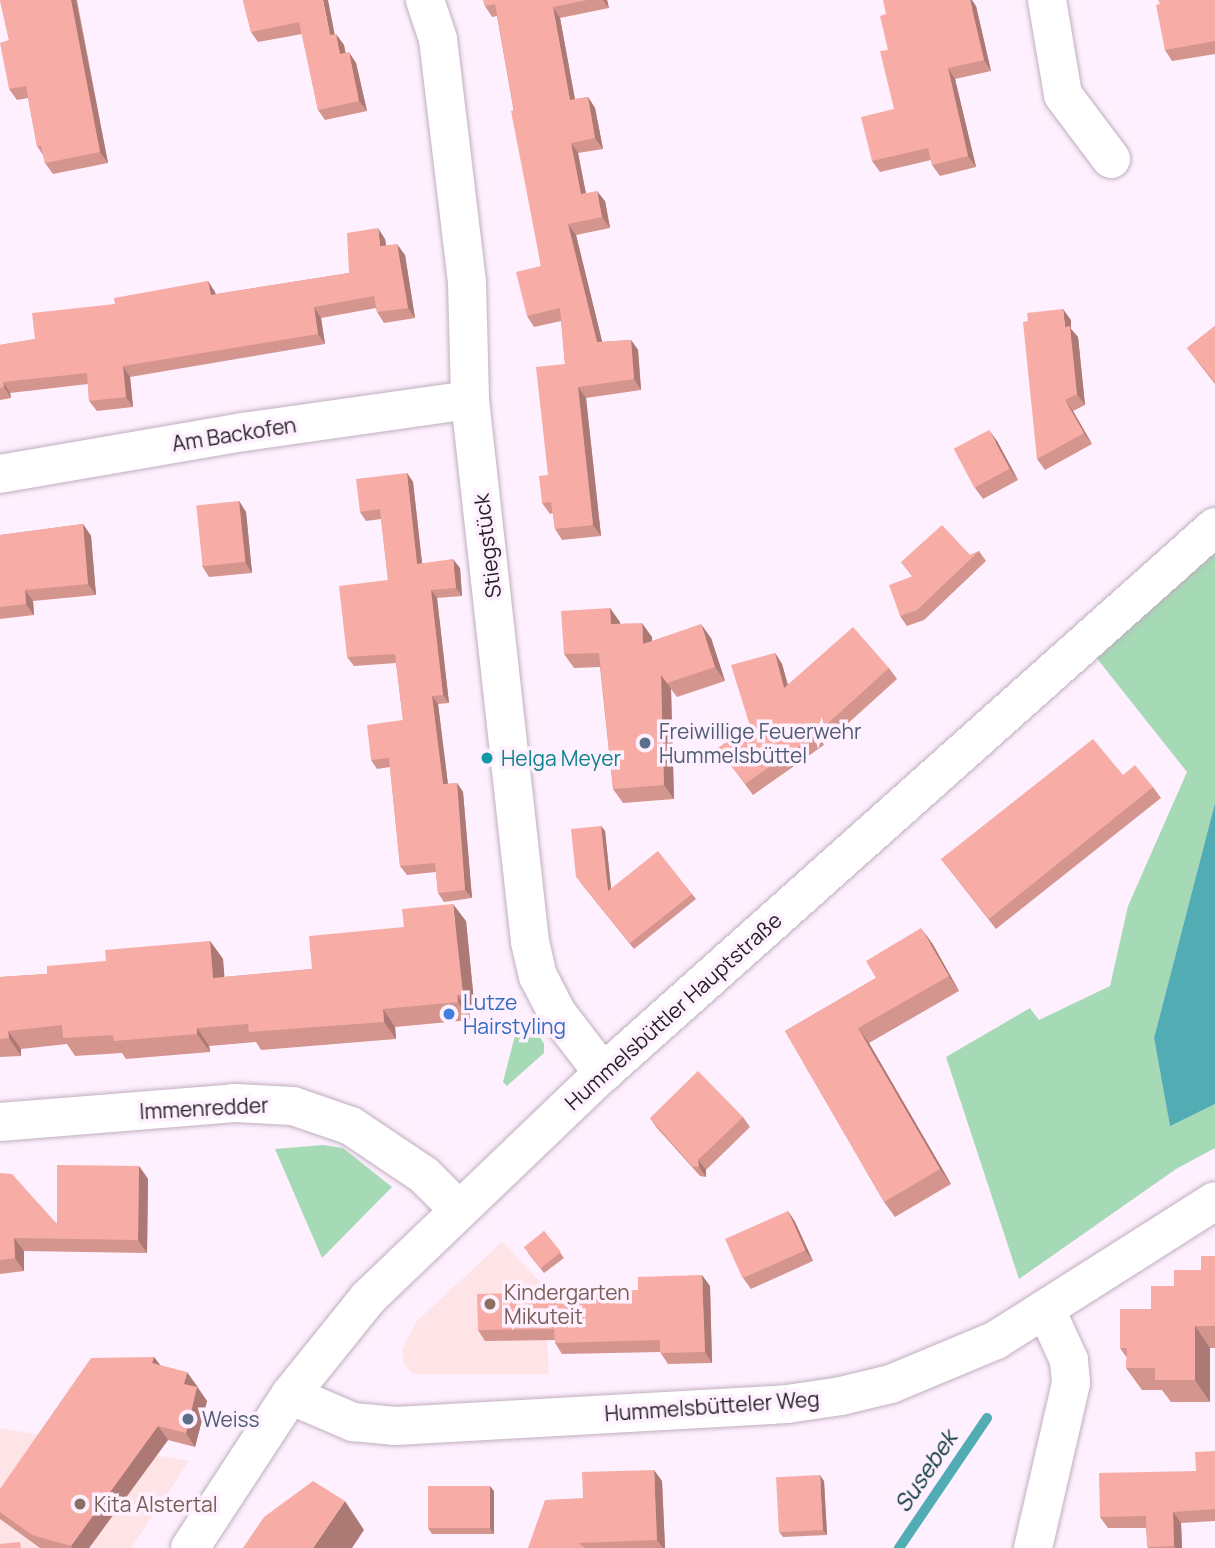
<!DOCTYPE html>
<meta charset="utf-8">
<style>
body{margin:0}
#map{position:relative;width:1215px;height:1548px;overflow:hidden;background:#fef0fe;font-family:Manrope,sans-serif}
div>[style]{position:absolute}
.education>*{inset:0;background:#fee3e7}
.green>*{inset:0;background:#a6d9b5}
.water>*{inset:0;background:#51adb3}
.stream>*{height:10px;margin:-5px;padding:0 5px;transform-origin:5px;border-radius:5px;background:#51adb3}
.roads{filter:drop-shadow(0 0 2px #c0aebf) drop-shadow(0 0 2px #c0aebf)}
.minor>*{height:38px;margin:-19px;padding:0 19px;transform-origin:19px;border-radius:19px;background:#fff}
.major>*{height:38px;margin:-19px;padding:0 19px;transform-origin:19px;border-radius:19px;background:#fff}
.wall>*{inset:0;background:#d4958f}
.shaded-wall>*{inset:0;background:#ad7974}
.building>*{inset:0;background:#f7ada6;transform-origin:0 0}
.dots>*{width:19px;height:19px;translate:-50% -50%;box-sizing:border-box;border:4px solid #fef0fe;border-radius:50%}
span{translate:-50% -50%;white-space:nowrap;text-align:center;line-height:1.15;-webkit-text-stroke:7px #fef0fe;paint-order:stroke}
.street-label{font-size:21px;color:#241e24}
.service-label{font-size:21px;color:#4e5e75}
.left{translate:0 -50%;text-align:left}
.culture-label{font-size:21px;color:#0d838f}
.shop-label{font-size:21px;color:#366cbe}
.education-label{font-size:21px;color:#785e54}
.water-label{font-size:23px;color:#0a373a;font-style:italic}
</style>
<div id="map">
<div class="education">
<div style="clip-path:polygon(502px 1242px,544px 1286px,549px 1374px,413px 1374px,404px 1364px,402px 1349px,417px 1321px)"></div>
<div style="clip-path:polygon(0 1428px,189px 1461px,131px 1548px,0 1548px)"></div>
</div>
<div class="green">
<div style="clip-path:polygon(1215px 541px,1215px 803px,1154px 1038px,1170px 1125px,1215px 1104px,1215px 1148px,1176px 1169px,1019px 1279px,946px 1057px,1030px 1008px,1039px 1020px,1110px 986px,1128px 906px,1187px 772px,1091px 651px)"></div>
<div style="clip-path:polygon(532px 1022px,544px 1044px,544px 1053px,507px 1086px,503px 1082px,518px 1024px)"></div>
<div style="clip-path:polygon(323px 1145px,343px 1148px,392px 1187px,322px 1258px,275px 1149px)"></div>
</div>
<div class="water">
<div style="clip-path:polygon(1215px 803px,1215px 1104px,1170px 1126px,1154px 1038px)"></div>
</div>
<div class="stream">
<div style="left:899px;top:1548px;width:157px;rotate:-55.9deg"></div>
</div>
<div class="roads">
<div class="minor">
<div style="left:425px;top:0;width:41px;rotate:71.6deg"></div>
<div style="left:438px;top:39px;width:246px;rotate:83.2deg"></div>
<div style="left:467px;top:283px;width:117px;rotate:88.5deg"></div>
<div style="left:470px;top:400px;width:545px;rotate:83.68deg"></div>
<div style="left:530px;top:942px;width:35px;rotate:77deg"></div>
<div style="left:538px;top:976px;width:42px;rotate:62.8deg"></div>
<div style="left:557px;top:1013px;width:76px;rotate:52.5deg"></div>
<div style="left:1047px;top:0;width:96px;rotate:80.4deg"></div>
<div style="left:1063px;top:95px;width:80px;rotate:53.1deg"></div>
<div style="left:0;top:474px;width:248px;rotate:-9.8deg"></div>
<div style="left:244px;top:432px;width:228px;rotate:-8.1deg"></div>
<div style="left:0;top:1122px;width:236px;rotate:-4.6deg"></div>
<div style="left:235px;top:1103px;width:58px;rotate:3deg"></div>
<div style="left:293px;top:1106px;width:61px;rotate:19deg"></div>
<div style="left:351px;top:1126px;width:88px;rotate:33.9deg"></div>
<div style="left:424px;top:1175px;width:49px;rotate:45deg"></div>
<div style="left:290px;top:1395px;width:69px;rotate:23.2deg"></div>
<div style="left:353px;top:1422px;width:43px;rotate:5.3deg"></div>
<div style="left:396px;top:1426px;width:392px;rotate:-3.2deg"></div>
<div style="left:787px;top:1404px;width:55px;rotate:-8.4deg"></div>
<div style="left:841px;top:1396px;width:51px;rotate:-13.5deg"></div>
<div style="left:891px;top:1384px;width:114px;rotate:-22.7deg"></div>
<div style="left:996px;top:1340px;width:259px;rotate:-32.4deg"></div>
<div style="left:1033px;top:1548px;width:169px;rotate:-77deg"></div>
<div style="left:1071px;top:1383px;width:23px;rotate:-95deg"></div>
<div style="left:1069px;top:1360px;width:55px;rotate:-114.7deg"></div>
</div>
<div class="major">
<div style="left:190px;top:1548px;width:183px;rotate:-56.8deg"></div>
<div style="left:290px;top:1395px;width:124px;rotate:-51.2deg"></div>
<div style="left:368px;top:1298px;width:325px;rotate:-43.8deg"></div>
<div style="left:603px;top:1073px;width:820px;rotate:-41.74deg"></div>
</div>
</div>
<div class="wall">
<div style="clip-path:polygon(0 0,77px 0,108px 163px,53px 174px,45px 163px,43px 155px,37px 146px,28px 98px,17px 100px,9px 89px,9px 40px)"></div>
<div style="clip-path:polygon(243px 0,335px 34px,344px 45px,345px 53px,356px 63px,367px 111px,325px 120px,318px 110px,302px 34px,258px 42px,251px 32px)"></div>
<div style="clip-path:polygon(483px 0,607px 0,609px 8px,560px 18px,575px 99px,588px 97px,595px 108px,603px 149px,578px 153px,586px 193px,605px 201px,610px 228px,576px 235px,602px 342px,631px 340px,638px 350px,641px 390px,586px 398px,601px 536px,562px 540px,555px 529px,553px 513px,550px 514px,542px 503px,548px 475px,565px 364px,561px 321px,534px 327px,527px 316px,541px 266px,497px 16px,492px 17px,485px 6px)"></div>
<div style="clip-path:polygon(1215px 0,1215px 54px,1172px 61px,1165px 50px,1160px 4px)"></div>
<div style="clip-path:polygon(976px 6px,991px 71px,955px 79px,976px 167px,940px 176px,932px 165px,931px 160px,880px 172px,872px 161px,894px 109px)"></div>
<div style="clip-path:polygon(385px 239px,386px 245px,405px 255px,415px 318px,384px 323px,377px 312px,376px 308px,321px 318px,325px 344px,130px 377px,133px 407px,97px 411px,89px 401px,88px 384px,10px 393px,11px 398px,0 400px,0 345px,35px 339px,115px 304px,208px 281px,216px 294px,349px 273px)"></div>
<div style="clip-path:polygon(1071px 320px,1071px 329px,1078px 337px,1085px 405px,1073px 411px,1092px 444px,1045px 470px,1037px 459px)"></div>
<div style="clip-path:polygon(1215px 326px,1215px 384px,1187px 348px)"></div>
<div style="clip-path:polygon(997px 441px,1018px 480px,983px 499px,975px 488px)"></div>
<div style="clip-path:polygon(407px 473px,413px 482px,422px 563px,460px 568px,462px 596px,437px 598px,449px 703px,438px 704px,448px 784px,457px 783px,463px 792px,472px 898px,444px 902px,438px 893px,436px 872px,407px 875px,400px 866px,390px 767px,377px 769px,371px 760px,403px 720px,396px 663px,354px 666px,347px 657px,388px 580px,381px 519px,366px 521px,360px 512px)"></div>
<div style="clip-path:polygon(239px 501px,246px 512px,252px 573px,209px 577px,202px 566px)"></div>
<div style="clip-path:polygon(83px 524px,91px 536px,96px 595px,33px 601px,34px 615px,0 619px,0 535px)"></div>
<div style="clip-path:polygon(979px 551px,986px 561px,924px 620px,907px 626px,900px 616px,912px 576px,901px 562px,970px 555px)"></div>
<div style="clip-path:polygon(610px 608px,620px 624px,652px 637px,652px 641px,711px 638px,725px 681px,677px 697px,671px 689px,674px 799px,623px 803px,613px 789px,600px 667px,574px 668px,564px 654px)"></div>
<div style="clip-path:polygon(775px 653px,782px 664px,788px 684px,889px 668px,897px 679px,824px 745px,753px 795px,718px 748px,750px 726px)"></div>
<div style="clip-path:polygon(1153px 787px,1161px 798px,996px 929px,941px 859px)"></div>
<div style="clip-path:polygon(601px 826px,605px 831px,611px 889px,692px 894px,696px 899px,634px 949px,580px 882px)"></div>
<div style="clip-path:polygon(466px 921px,475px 1012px,470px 1012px,470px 1020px,395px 1027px,396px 1039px,261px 1050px,256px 1042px,209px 1046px,210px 1052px,126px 1059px,122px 1053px,75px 1056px,67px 1044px,21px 1049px,21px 1056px,0 1057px,0 977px,47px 974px,210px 941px,223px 959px,224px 977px,312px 969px)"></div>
<div style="clip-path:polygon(932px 943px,959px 991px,869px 1043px,951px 1184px,895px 1217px,884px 1202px,785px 1031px,876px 978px)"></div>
<div style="clip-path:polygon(743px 1117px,750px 1127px,706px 1170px,706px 1177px,700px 1176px,657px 1128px,650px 1118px)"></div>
<div style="clip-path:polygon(139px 1166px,148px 1179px,147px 1253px,24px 1251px,24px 1271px,0 1274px,0 1173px,57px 1224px)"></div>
<div style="clip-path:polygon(788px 1211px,795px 1222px,813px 1261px,751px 1289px,743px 1278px)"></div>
<div style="clip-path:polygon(544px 1231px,564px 1258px,544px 1273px,528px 1253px)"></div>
<div style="clip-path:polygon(1215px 1256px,1215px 1348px,1210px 1348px,1210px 1402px,1171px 1402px,1162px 1390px,1142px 1390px,1126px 1368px,1127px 1358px,1120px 1348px,1151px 1309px,1174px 1286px,1201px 1270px)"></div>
<div style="clip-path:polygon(710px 1286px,712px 1363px,668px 1364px,660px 1352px,562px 1354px,555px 1343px,555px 1340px,485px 1341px,478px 1330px,638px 1290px)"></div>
<div style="clip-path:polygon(154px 1357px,160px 1365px,197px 1386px,207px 1401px,195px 1447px,168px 1440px,89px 1548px,40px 1548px,0 1519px,0 1489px)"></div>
<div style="clip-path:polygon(1215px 1451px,1215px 1521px,1181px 1523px,1182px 1548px,1148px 1548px,1146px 1528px,1108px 1528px,1100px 1517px,1196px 1471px)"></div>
<div style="clip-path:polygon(662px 1481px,665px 1548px,528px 1548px,583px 1498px)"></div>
<div style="clip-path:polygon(824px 1481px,827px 1535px,783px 1537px,779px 1532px)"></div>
<div style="clip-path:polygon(494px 1491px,494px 1534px,432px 1534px,428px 1528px)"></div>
</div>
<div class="shaded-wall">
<div style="clip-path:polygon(71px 0,76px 0,108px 163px,100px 152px)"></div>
<div style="clip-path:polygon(323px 0,328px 0,337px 46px,330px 35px)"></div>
<div style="clip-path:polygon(603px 0,607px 0,609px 8px)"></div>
<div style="clip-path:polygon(970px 0,972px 0,976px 6px,991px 71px,984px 60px)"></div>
<div style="clip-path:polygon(553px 7px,560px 18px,577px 111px,570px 100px)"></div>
<div style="clip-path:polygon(336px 34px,344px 45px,348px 64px,340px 54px)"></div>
<div style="clip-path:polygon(349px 52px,356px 63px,367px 111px,359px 101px)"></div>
<div style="clip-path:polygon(948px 68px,955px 79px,976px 167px,968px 156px)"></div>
<div style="clip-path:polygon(588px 97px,595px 108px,603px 149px,595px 138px)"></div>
<div style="clip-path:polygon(571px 143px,578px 153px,588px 205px,581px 194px)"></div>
<div style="clip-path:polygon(597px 191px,605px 201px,610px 228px,602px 217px)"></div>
<div style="clip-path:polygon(568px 224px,576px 235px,605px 353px,597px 342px)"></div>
<div style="clip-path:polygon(378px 228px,385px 239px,388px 257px,380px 246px)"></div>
<div style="clip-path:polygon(397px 244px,405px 255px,415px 318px,408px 308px)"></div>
<div style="clip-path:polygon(208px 281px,215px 292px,218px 305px,211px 295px)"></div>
<div style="clip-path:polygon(314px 307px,321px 318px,325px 344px,318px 334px)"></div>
<div style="clip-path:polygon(1063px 309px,1071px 320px,1071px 329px,1078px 337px,1085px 405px,1077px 394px,1065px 327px)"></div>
<div style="clip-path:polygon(631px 340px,638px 350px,641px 390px,634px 379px)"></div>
<div style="clip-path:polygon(123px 366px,130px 377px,133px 407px,126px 397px)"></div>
<div style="clip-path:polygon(3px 382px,10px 393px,11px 398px,4px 387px)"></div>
<div style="clip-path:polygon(578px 387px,586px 398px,601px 536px,593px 525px)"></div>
<div style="clip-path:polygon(1065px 400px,1073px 411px,1092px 444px,1084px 433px)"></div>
<div style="clip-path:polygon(989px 430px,997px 441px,1018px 480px,1010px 469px)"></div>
<div style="clip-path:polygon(407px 473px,413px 482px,423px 572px,417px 564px)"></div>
<div style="clip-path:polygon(239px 501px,246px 512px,252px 573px,245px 562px)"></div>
<div style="clip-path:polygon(83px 524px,91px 536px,96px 595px,88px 584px)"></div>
<div style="clip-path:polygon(453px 559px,460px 568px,462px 596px,456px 588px)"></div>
<div style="clip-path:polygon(25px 590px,33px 601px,34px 615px,26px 604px)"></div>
<div style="clip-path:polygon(431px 590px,437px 598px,449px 703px,443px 695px)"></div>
<div style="clip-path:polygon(610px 608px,620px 622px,621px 638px,611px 624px)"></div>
<div style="clip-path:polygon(642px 623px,652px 637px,653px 658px,643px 644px)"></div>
<div style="clip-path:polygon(701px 624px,711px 638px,725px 681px,715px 667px)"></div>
<div style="clip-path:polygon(775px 653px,782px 664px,791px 699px,784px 688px)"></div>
<div style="clip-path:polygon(661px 675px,671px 689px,674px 799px,664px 785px)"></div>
<div style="clip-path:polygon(432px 696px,438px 704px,449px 793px,443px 784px)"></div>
<div style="clip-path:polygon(457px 783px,463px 792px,472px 898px,465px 890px)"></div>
<div style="clip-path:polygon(601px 826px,605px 831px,612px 897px,608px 891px)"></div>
<div style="clip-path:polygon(453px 904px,466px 921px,475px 1012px,463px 994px)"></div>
<div style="clip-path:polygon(921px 928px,932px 943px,959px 991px,949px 976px)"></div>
<div style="clip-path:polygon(210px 941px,223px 959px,226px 996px,213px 978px)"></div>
<div style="clip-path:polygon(457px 995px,470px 1012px,470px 1020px,458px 1002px)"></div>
<div style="clip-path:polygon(383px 1009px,395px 1027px,396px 1039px,384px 1022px)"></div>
<div style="clip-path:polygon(197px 1028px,209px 1046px,210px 1052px,197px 1034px)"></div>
<div style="clip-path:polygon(858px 1028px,869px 1043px,951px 1184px,940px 1169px)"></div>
<div style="clip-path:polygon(8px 1031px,21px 1049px,21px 1056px,9px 1038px)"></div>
<div style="clip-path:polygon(698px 1160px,706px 1170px,706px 1177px,699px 1167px)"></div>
<div style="clip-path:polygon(139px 1166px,148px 1179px,147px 1253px,138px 1240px)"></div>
<div style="clip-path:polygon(788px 1211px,795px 1222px,813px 1261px,805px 1250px)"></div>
<div style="clip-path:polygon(14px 1238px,24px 1251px,24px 1271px,15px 1258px)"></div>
<div style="clip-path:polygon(702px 1275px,710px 1286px,712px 1363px,705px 1352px)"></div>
<div style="clip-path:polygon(1195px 1326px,1210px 1348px,1210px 1402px,1195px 1380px)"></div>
<div style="clip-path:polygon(154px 1357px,164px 1370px,152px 1363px)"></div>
<div style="clip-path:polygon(187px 1372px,197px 1386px,194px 1398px,184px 1384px)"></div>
<div style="clip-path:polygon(197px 1387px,207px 1401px,195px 1447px,186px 1433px)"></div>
<div style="clip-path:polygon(158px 1426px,168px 1440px,89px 1548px,73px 1548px,71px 1546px)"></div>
<div style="clip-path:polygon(654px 1470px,662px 1481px,665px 1548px,663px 1548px,657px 1540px)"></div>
<div style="clip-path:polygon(820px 1475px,824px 1481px,827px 1535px,823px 1530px)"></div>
<div style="clip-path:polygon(490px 1486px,494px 1491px,494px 1534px,490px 1528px)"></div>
<div style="clip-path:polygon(345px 1501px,364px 1530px,352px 1548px,313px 1548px)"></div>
<div style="clip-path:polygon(1173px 1512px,1181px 1523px,1182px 1548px,1176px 1548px,1174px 1546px)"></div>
</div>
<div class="building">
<div style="clip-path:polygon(0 0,71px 0,100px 152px,45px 163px,41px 146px,37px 146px,26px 86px,9px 89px,0 43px,9px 40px)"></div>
<div style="clip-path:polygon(243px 0,323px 0,330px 35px,336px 34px,340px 54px,349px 52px,359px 101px,318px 110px,299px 22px,251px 32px)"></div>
<div style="clip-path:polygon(483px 0,587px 0,553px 7px,570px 100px,588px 97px,595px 138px,571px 143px,581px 194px,597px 191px,602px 217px,568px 224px,597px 342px,631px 340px,634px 379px,578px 387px,593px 525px,555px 529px,551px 502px,542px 503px,539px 476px,548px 475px,536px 367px,565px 364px,560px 308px,527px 316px,516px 272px,541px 266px,511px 111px,514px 110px,495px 4px,485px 6px)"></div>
<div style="clip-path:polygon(883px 0,970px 0,984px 60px,948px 68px,968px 156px,932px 165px,928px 148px,872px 161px,861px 117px,894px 109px,880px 51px,888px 50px,880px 16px,886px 14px)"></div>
<div style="clip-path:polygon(1158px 0,1215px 0,1215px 41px,1165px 50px,1156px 5px,1160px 4px)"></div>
<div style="clip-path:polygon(378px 228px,380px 246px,397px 244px,408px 308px,377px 312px,374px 296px,314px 307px,318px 334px,123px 366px,126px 397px,89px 401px,87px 373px,3px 382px,4px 387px,0 388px,0 345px,35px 339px,32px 313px,115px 304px,114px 298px,208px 281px,211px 295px,349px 273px,347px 233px)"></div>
<div style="clip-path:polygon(1063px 309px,1065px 327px,1070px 326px,1077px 394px,1065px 400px,1084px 433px,1037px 459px,1023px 322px,1028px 321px,1027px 313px)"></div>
<div style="clip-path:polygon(1215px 326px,1215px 382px,1187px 348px)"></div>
<div style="left:989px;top:430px;width:44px;height:40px;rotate:62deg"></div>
<div style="clip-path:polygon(407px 473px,417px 564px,453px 559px,456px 588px,431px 590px,443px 695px,432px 696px,443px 784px,457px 783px,465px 890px,438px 893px,435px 863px,400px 866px,389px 758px,371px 760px,367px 725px,403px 720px,395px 654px,347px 657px,339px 586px,388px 580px,380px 509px,360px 512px,356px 479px)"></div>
<div style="left:239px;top:501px;width:61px;height:43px;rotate:84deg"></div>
<div style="clip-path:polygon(83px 524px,88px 584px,25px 590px,26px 604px,0 607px,0 535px)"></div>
<div style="clip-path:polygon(942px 525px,970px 555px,979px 551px,917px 610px,900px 616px,889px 585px,913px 576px,901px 562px)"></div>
<div style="clip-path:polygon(610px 608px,611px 624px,642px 623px,643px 644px,701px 624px,715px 667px,667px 683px,661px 675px,664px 785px,613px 789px,599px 653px,564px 654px,561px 611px)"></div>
<div style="clip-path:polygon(853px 627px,889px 668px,816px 734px,745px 784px,718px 748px,750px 726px,731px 665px,775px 653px,784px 688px)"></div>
<div style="clip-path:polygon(1093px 739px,1123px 775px,1135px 765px,1153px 787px,989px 919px,941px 859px)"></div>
<div style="clip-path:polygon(601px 826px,608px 891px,658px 851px,692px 894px,630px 943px,576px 877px,571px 829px)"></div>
<div style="clip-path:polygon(453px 904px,463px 994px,457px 995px,458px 1002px,383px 1009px,384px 1022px,249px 1032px,248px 1024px,197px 1028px,197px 1034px,114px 1041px,113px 1035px,63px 1038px,62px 1025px,8px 1031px,9px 1038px,0 1039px,0 977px,47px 974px,47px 966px,106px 961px,105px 950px,210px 941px,213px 978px,312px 969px,309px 936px,404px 927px,402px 909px)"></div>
<div style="clip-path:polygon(921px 928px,949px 976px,858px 1028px,940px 1169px,884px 1202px,785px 1031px,876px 978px,866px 961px)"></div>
<div style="clip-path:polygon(698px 1071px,743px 1117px,698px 1160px,699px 1167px,692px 1166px,650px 1118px)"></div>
<div style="clip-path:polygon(57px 1165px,139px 1166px,138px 1240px,14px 1238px,15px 1258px,0 1260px,0 1173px,12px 1174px,57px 1224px)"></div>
<div style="left:788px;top:1211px;width:43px;height:69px;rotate:66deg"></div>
<div style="left:544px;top:1231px;width:27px;height:26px;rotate:51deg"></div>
<div style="clip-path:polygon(1201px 1256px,1215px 1256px,1215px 1326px,1195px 1326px,1195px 1380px,1155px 1380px,1155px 1368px,1126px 1368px,1127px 1348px,1120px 1348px,1120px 1309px,1151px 1309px,1151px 1286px,1174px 1286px,1174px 1270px,1201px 1270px)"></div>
<div style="clip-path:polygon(702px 1275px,705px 1352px,660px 1353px,660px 1340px,555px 1343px,554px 1329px,478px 1330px,477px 1294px,638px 1290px,638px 1277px)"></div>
<div style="clip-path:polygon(154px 1357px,152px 1363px,187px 1372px,184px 1384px,197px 1387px,186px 1433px,158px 1426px,71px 1546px,32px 1535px,0 1512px,0 1489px,91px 1358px)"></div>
<div style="clip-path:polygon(1215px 1451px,1215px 1509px,1173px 1512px,1174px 1546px,1147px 1547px,1146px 1516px,1100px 1517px,1099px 1473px,1196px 1471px,1195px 1452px)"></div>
<div style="clip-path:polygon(654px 1470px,657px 1540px,578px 1543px,584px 1547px,584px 1548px,528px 1548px,545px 1500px,583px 1498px,582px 1472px)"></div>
<div style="left:820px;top:1475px;width:55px;height:44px;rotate:87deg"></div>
<div style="clip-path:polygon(313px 1481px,345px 1501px,313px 1548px,243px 1548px,264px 1517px)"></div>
<div style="left:428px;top:1486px;width:62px;height:42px"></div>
<div style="clip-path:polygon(20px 1542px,21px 1548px,0 1548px,0 1544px)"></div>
</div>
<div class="dots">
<div style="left:645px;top:743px;background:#5c6f8a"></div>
<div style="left:487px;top:758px;background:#0f9aa8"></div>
<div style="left:449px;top:1014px;background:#3f7fe0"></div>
<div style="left:490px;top:1304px;background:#8d6e63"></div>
<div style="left:188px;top:1419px;background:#5c6f8a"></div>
<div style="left:80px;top:1504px;background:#8d6e63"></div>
</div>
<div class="street-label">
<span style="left:234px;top:434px;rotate:-9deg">Am Backofen</span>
<span style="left:487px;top:546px;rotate:-97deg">Stiegstück</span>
<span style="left:673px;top:1011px;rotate:-42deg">Hummelsbüttler Hauptstraße</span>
<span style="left:204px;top:1108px;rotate:-3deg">Immenredder</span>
<span style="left:712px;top:1406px;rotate:-4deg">Hummelsbütteler Weg</span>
</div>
<div class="service-label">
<span class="left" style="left:659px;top:743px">Freiwillige Feuerwehr<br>Hummelsbüttel</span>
<span class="left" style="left:202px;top:1419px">Weiss</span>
</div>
<div class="culture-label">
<span class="left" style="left:501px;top:758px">Helga Meyer</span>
</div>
<div class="shop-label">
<span class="left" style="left:463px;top:1014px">Lutze<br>Hairstyling</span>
</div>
<div class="education-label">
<span class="left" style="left:504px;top:1304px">Kindergarten<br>Mikuteit</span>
<span class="left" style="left:94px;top:1504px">Kita Alstertal</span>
</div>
<div class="water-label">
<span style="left:925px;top:1471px;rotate:-56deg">Susebek</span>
</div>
</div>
